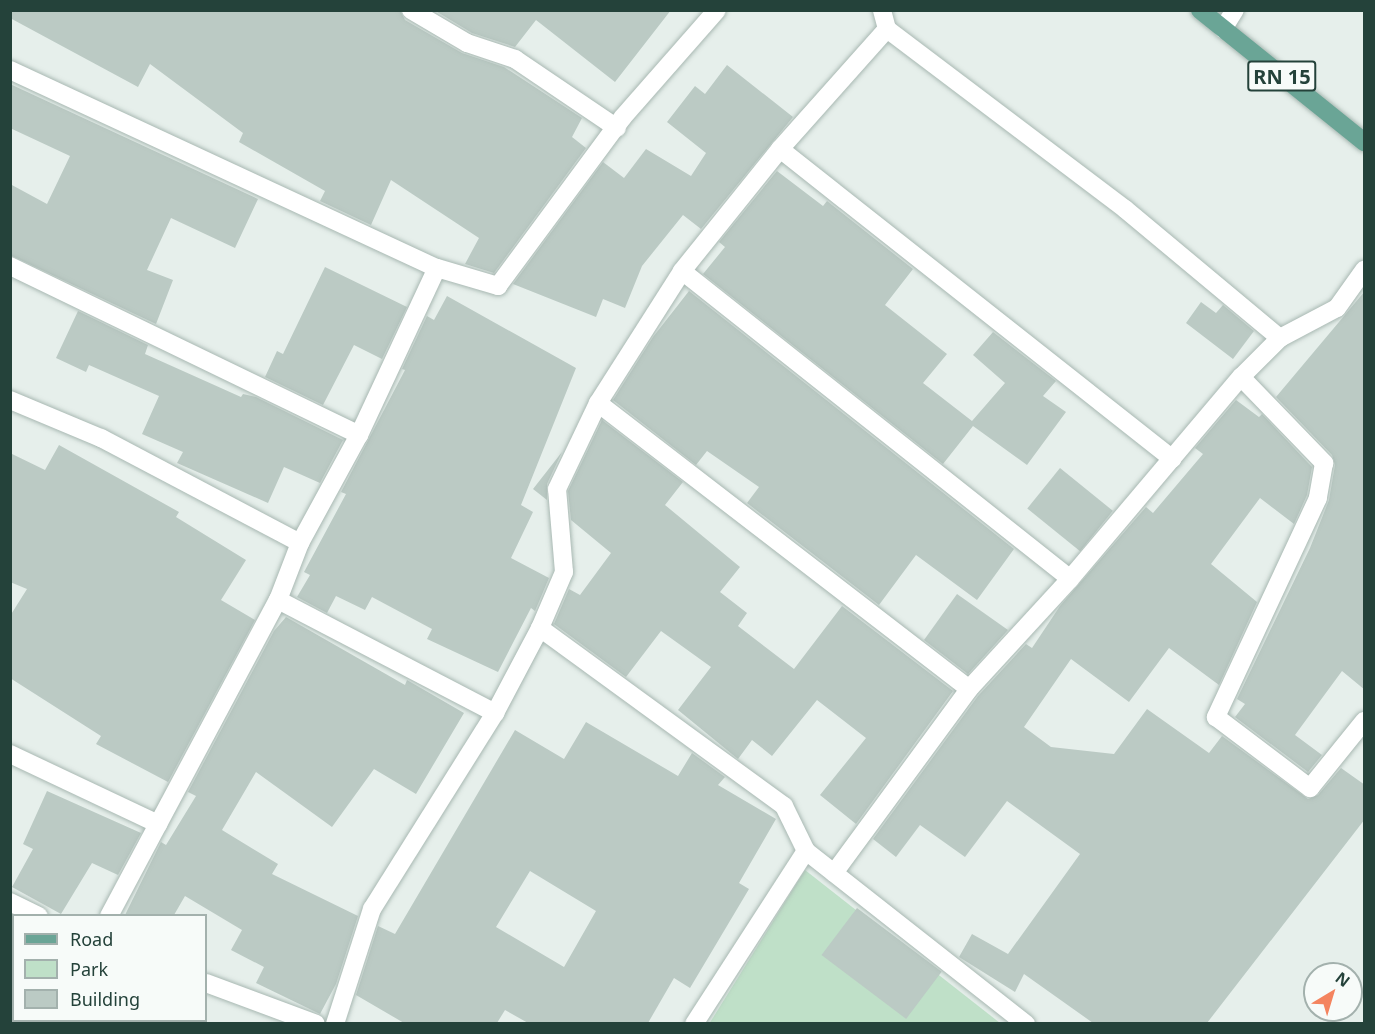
<!DOCTYPE html>
<style>
body{margin:0}
#map{position:relative;width:1375px;height:1034px;overflow:hidden;background:#e6efeb;font-family:"Noto Sans",sans-serif}
div>[style]{position:absolute}
.green>*{inset:0;background:#bfe0c8}
.building>*{inset:0;background:#bbcac4;transform-origin:0 0}
.roads{filter:drop-shadow(0 0 2px #a8b8b2) drop-shadow(0 0 2px #a8b8b2)}
.minor>*{height:18px;margin:-9px;padding:0 9px;transform-origin:9px;border-radius:9px;background:#fff}
.primary>*{height:18px;margin:-9px;padding:0 9px;transform-origin:9px;border-radius:9px;background:#6aa596}
span{translate:-50% -50%;white-space:nowrap;text-align:center;line-height:1.15;-webkit-text-stroke:5px #f7fbf9;paint-order:stroke}
.shield-label span{padding:2px 4px;background:#f7fbf9;border:2px solid;border-radius:4px;-webkit-text-stroke-width:0}
.shield-label{font-size:20px;color:#24423a;font-weight:700}
.frame{position:absolute;inset:0;border:12px solid #24423a;pointer-events:none}
.legend{position:absolute;left:12px;top:914px;width:195px;height:108px;box-sizing:border-box;background:#f7fbf9;border:2px solid #a3b1ad;margin:0;padding:8px 10px;list-style:none;font-size:18px;color:#24423a}
.legend li{display:flex;align-items:center;gap:12px;height:30px}
.legend b{width:30px;border:2px solid #a3b1ad}
.north{position:absolute;left:1303px;top:962px;width:60px;height:60px;box-sizing:border-box;background:#f7fbf9;border:2px solid #a3b1ad;border-radius:50%;rotate:38deg;font-size:16px;font-weight:700;line-height:24px;text-align:center;color:#24423a}
.north::after{content:'';display:block;margin:auto;width:21px;height:27px;background:#f4845f;clip-path:polygon(50% 0,100% 100%,50% 72%,0 100%)}
</style>
<div id="map">
<div class="green">
<div style="clip-path:polygon(805px 870px,1000px 1023px,709px 1024px)"></div>
</div>
<div class="building">
<div style="clip-path:polygon(10px 10px,400px 10px,405px 20px,462px 53px,504px 67px,582px 118px,572px 137px,586px 148px,494px 273px,465px 264px,479px 238px,391px 180px,371px 225px,320px 201px,325px 191px,239px 142px,243px 133px,150px 64px,138px 87px,10px 18px)"></div>
<div style="clip-path:polygon(434px 10px,671px 10px,615px 82px,536px 20px,515px 47px,472px 33px)"></div>
<div style="clip-path:polygon(727px 65px,793px 117px,701px 229px,683px 215px,642px 266px,625px 308px,603px 299px,596px 317px,513px 284px,603px 162px,624px 178px,646px 149px,691px 176px,706px 153px,667px 122px,695px 86px,705px 94px)"></div>
<div style="clip-path:polygon(10px 84px,258px 199px,235px 248px,171px 218px,147px 270px,173px 280px,156px 324px,10px 255px,10px 184px,47px 204px,70px 156px,10px 128px)"></div>
<div style="clip-path:polygon(777px 171px,823px 206px,827px 201px,913px 269px,885px 305px,947px 354px,923px 383px,972px 421px,1005px 383px,973px 355px,993px 332px,1056px 381px,1043px 396px,1066px 412px,1027px 465px,973px 426px,943px 464px,703px 274px,725px 247px,719px 242px)"></div>
<div style="clip-path:polygon(325px 267px,407px 307px,382px 359px,354px 345px,323px 405px,265px 377px,277px 351px,283px 354px)"></div>
<div style="clip-path:polygon(689px 291px,1014px 549px,977px 600px,916px 555px,879px 605px,747px 503px,759px 487px,707px 451px,696px 465px,613px 400px,653px 337px)"></div>
<div style="clip-path:polygon(1365px 291px,1365px 690px,1342px 671px,1295px 735px,1322px 755px,1308px 772px,1235px 717px,1245px 704px,1237px 699px,1310px 548px,1329px 500px,1335px 465px,1332px 455px,1276px 397px)"></div>
<div style="clip-path:polygon(447px 296px,576px 368px,521px 505px,533px 512px,511px 558px,549px 578px,535px 611px,531px 608px,498px 672px,427px 639px,432px 629px,372px 597px,365px 610px,336px 596px,327px 613px,297px 597px,310px 575px,304px 572px,346px 494px,341px 492px,405px 370px,402px 369px,427px 316px,434px 320px)"></div>
<div style="clip-path:polygon(1201px 302px,1216px 313px,1223px 305px,1254px 331px,1233px 359px,1186px 323px)"></div>
<div style="clip-path:polygon(78px 311px,148px 345px,145px 354px,241px 397px,243px 394px,256px 397px,343px 440px,320px 483px,284px 467px,268px 503px,177px 463px,183px 452px,142px 434px,159px 396px,89px 365px,86px 372px,56px 358px)"></div>
<div style="clip-path:polygon(1236px 400px,1259px 417px,1262px 414px,1312px 467px,1307px 495px,1294px 524px,1260px 498px,1211px 564px,1257px 602px,1219px 685px,1169px 648px,1129px 702px,1071px 659px,1024px 727px,1051px 747px,1114px 754px,1147px 709px,1209px 753px,1222px 736px,1308px 799px,1318px 795px,1341px 768px,1365px 785px,1365px 819px,1207px 1023px,1093px 1023px,1024px 974px,1015px 992px,959px 957px,972px 934px,1008px 954px,1080px 854px,1007px 801px,965px 857px,920px 825px,896px 857px,873px 839px,978px 696px,1026px 644px,1032px 648px,1060px 606px,1146px 507px,1153px 513px,1203px 454px,1195px 448px)"></div>
<div style="clip-path:polygon(602px 420px,683px 482px,665px 505px,740px 567px,720px 592px,747px 613px,738px 626px,794px 669px,842px 606px,953px 691px,856px 824px,820px 795px,866px 738px,817px 700px,772px 756px,752px 740px,738px 759px,678px 710px,711px 667px,661px 631px,626px 677px,554px 624px,569px 589px,580px 595px,611px 553px,571px 520px,568px 491px)"></div>
<div style="clip-path:polygon(59px 445px,179px 512px,176px 517px,246px 560px,221px 600px,255px 620px,168px 782px,96px 744px,101px 736px,10px 678px,10px 616px,27px 589px,10px 582px,10px 453px,45px 470px)"></div>
<div style="clip-path:polygon(562px 452px,547px 484px,547px 500px,533px 489px)"></div>
<div style="left:1060px;top:468px;width:68px;height:52px;rotate:39deg"></div>
<div style="clip-path:polygon(957px 594px,1008px 630px,968px 674px,924px 640px)"></div>
<div style="clip-path:polygon(286px 617px,405px 685px,407px 680px,464px 713px,416px 794px,374px 769px,332px 827px,256px 772px,222px 830px,278px 864px,272px 874px,358px 916px,336px 984px,320px 1014px,256px 983px,264px 967px,231px 950px,242px 930px,185px 896px,174px 915px,125px 915px,161px 842px,166px 845px,196px 796px,188px 792px,274px 631px)"></div>
<div style="clip-path:polygon(evenodd,586px 722px,678px 776px,692px 753px,725px 777px,718px 785px,776px 819px,739px 883px,749px 889px,690px 988px,674px 978px,648px 1023px,528px 1023px,505px 1010px,497px 1023px,404px 1023px,356px 995px,378px 926px,395px 934px,515px 730px,564px 759px,586px 722px,530px 871px,596px 911px,564px 967px,496px 927px,530px 871px)"></div>
<div style="clip-path:polygon(47px 791px,141px 833px,118px 875px,92px 863px,61px 914px,12px 887px,33px 849px,23px 844px)"></div>
<div style="left:857px;top:908px;width:106px;height:59px;rotate:37deg"></div>
</div>
<div class="roads">
<div class="minor">
<div style="left:411px;top:10px;width:65px;rotate:30.5deg"></div>
<div style="left:467px;top:43px;width:51px;rotate:18.4deg"></div>
<div style="left:515px;top:59px;width:123px;rotate:34.1deg"></div>
<div style="left:887px;top:29px;width:298px;rotate:37.1deg"></div>
<div style="left:1125px;top:209px;width:202px;rotate:39.8deg"></div>
<div style="left:1223px;top:29px;width:22px;rotate:-58deg"></div>
<div style="left:10px;top:70px;width:471px;rotate:24.9deg"></div>
<div style="left:437px;top:268px;width:64px;rotate:16.4deg"></div>
<div style="left:498px;top:286px;width:210px;rotate:-53.5deg"></div>
<div style="left:623px;top:117px;width:142px;rotate:-48.7deg"></div>
<div style="left:780px;top:149px;width:500px;rotate:38.3deg"></div>
<div style="left:10px;top:266px;width:388px;rotate:25.8deg"></div>
<div style="left:682px;top:271px;width:495px;rotate:38.4deg"></div>
<div style="left:1241px;top:377px;width:120px;rotate:46deg"></div>
<div style="left:1324px;top:463px;width:36px;rotate:100deg"></div>
<div style="left:1318px;top:498px;width:242px;rotate:115deg"></div>
<div style="left:1216px;top:717px;width:118px;rotate:37.1deg"></div>
<div style="left:1310px;top:788px;width:86px;rotate:-51.1deg"></div>
<div style="left:10px;top:400px;width:99px;rotate:22.7deg"></div>
<div style="left:101px;top:438px;width:225px;rotate:27.8deg"></div>
<div style="left:598px;top:403px;width:468px;rotate:37.6deg"></div>
<div style="left:278px;top:600px;width:245px;rotate:27.5deg"></div>
<div style="left:540px;top:628px;width:302px;rotate:36.1deg"></div>
<div style="left:784px;top:806px;width:50px;rotate:63.9deg"></div>
<div style="left:806px;top:851px;width:280px;rotate:38.2deg"></div>
<div style="left:10px;top:754px;width:164px;rotate:25.3deg"></div>
<div style="left:834px;top:873px;width:228px;rotate:-53.7deg"></div>
<div style="left:969px;top:689px;width:149px;rotate:-47.4deg"></div>
<div style="left:1070px;top:579px;width:265px;rotate:-49.8deg"></div>
<div style="left:1241px;top:377px;width:55px;rotate:-45deg"></div>
<div style="left:1280px;top:338px;width:64px;rotate:-27.8deg"></div>
<div style="left:1337px;top:308px;width:47px;rotate:-54.6deg"></div>
<div style="left:10px;top:902px;width:32px;rotate:26deg"></div>
<div style="left:109px;top:916px;width:358px;rotate:-61.9deg"></div>
<div style="left:278px;top:600px;width:61px;rotate:-68.9deg"></div>
<div style="left:300px;top:543px;width:123px;rotate:-61.4deg"></div>
<div style="left:359px;top:435px;width:184px;rotate:-65deg"></div>
<div style="left:206px;top:983px;width:117px;rotate:20.4deg"></div>
<div style="left:59px;top:1024px;width:4px;rotate:-76deg"></div>
<div style="left:335px;top:1024px;width:121px;rotate:-72.2deg"></div>
<div style="left:372px;top:909px;width:231px;rotate:-57.9deg"></div>
<div style="left:495px;top:713px;width:96px;rotate:-62.1deg"></div>
<div style="left:540px;top:628px;width:61px;rotate:-66.8deg"></div>
<div style="left:564px;top:572px;width:83px;rotate:-94.8deg"></div>
<div style="left:557px;top:489px;width:95px;rotate:-64.5deg"></div>
<div style="left:598px;top:403px;width:156px;rotate:-57.5deg"></div>
<div style="left:682px;top:271px;width:156px;rotate:-51.2deg"></div>
<div style="left:780px;top:149px;width:161px;rotate:-48.3deg"></div>
<div style="left:887px;top:29px;width:20px;rotate:-105deg"></div>
<div style="left:694px;top:1024px;width:206px;rotate:-57.1deg"></div>
</div>
<div class="primary">
<div style="left:1200px;top:10px;width:211px;rotate:38.8deg"></div>
</div>
</div>
<div class="shield-label">
<span style="left:1282px;top:76px">RN 15</span>
</div>
<div class="frame"></div>
<ul class="legend">
<li><b style="height:8px;background:#6aa596"></b>Road</li>
<li><b style="height:16px;background:#bfe0c8"></b>Park</li>
<li><b style="height:16px;background:#bbcac4"></b>Building</li>
</ul>
<div class="north">N</div>
</div>
